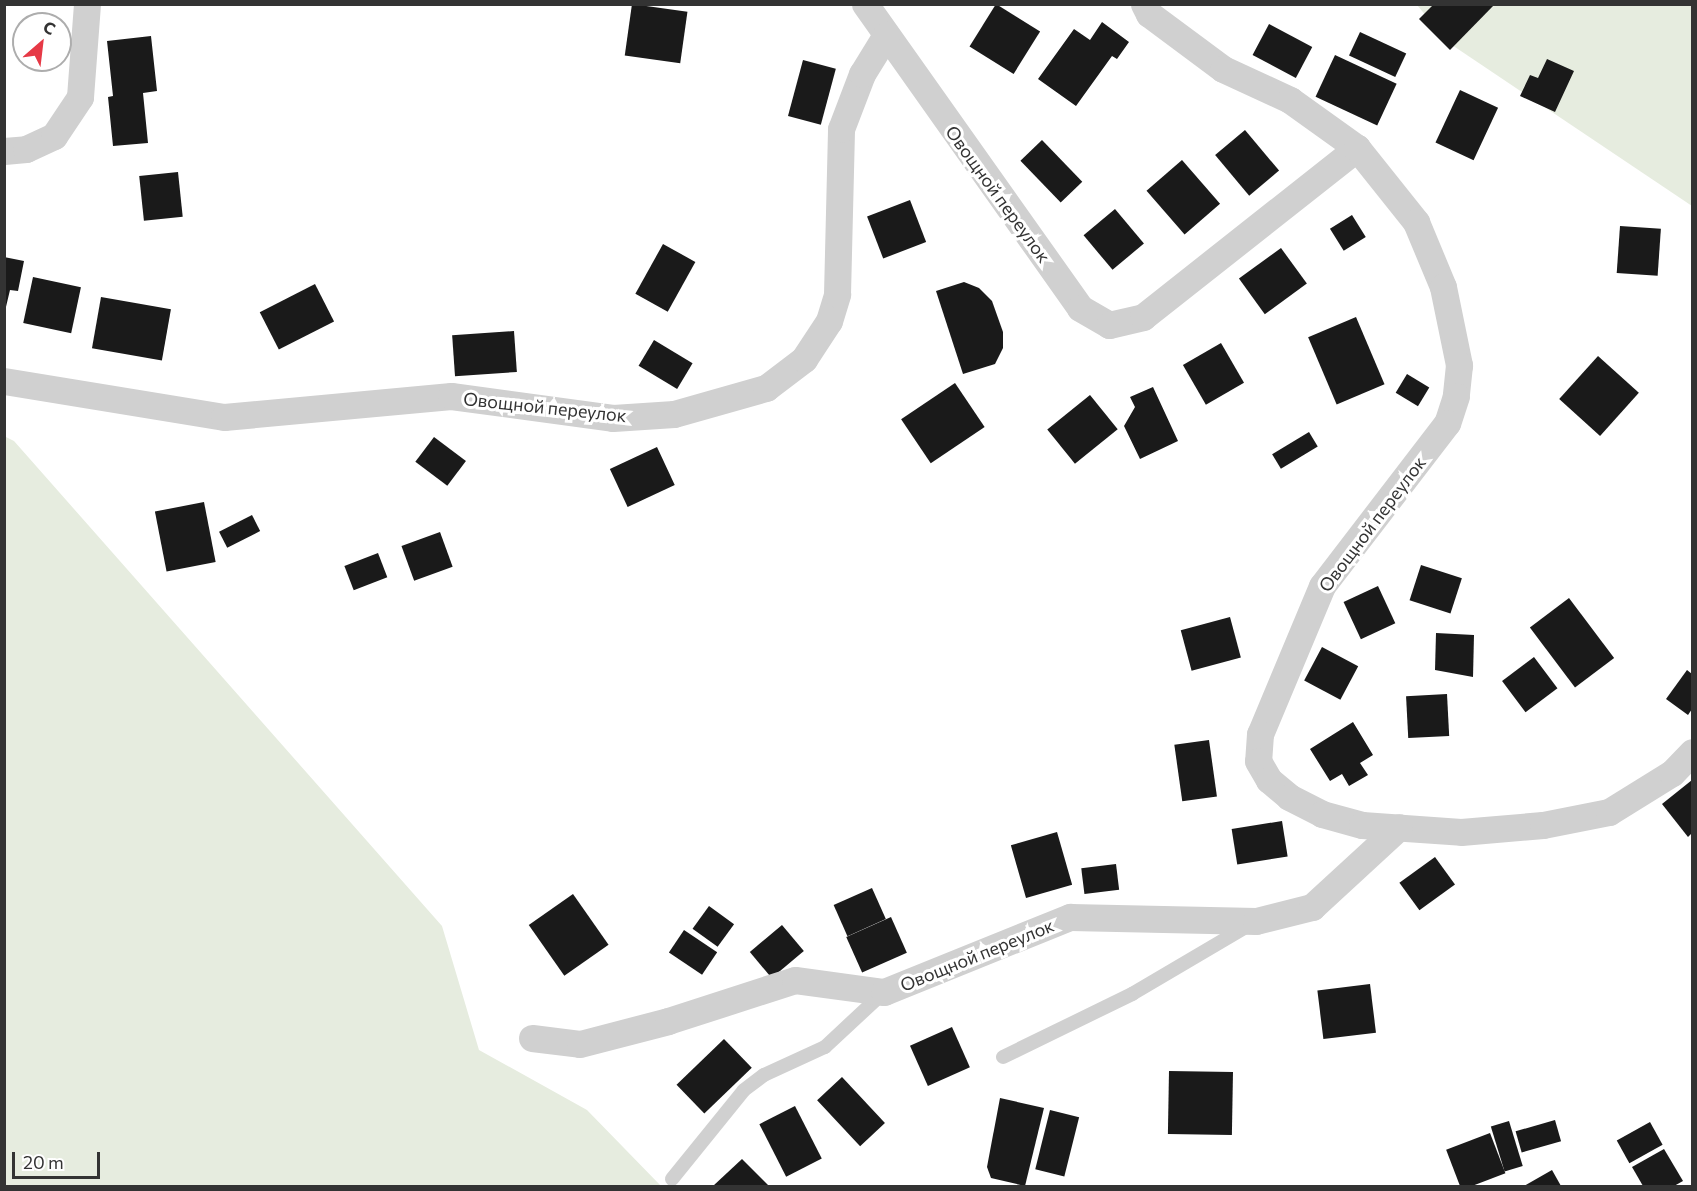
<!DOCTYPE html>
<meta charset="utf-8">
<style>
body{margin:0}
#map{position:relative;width:1697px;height:1191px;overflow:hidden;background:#fff;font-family:Commissioner,sans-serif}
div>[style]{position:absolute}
.green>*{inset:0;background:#e6ecdf}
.building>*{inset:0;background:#1a1a1a;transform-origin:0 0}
.lane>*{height:14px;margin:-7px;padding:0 7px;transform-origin:7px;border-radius:7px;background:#d0d0d0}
.street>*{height:27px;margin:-13.5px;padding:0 13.5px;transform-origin:13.5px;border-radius:13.5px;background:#d0d0d0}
span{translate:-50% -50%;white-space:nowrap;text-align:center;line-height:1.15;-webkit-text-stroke:6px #fff;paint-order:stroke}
.street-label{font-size:18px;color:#333}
.frame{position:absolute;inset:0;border:6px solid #333;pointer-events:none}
.north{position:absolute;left:12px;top:12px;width:60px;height:60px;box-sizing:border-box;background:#fff;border:2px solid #adadad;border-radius:50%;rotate:28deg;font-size:16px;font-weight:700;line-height:24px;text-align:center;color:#333}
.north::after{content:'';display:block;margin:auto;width:21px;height:27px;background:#e63946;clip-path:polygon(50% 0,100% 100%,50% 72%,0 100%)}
.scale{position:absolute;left:12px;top:1152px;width:88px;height:27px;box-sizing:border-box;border:3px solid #333;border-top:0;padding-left:8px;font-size:18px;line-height:21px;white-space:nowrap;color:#333;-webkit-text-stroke:4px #fff;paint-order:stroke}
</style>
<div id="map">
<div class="green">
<div style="clip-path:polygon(1417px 5px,1692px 5px,1692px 206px,1449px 43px)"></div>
<div style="clip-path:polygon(4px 436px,14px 441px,442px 926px,479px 1050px,587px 1110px,661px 1186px,5px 1186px)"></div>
</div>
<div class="building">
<div style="left:632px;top:4px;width:56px;height:52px;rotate:8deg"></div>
<div style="left:996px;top:4px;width:52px;height:50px;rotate:32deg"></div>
<div style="clip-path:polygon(1434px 4px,1495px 4px,1450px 50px,1419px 19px)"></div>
<div style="clip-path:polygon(1102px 22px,1129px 42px,1117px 59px,1112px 56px,1076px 106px,1038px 79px,1074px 29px,1090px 40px)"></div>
<div style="left:1269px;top:24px;width:49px;height:35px;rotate:28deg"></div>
<div style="left:1360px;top:32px;width:51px;height:26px;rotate:25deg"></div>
<div style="clip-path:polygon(151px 36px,157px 91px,143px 93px,148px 143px,113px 146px,108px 97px,113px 96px,107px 41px)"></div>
<div style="left:1335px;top:55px;width:68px;height:46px;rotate:25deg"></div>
<div style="clip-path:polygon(1547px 59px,1574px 71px,1555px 112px,1520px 96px,1530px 75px,1538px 78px)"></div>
<div style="left:803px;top:60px;width:34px;height:58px;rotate:15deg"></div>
<div style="left:1460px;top:90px;width:42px;height:58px;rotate:25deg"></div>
<div style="left:1245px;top:130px;width:53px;height:39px;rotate:50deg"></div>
<div style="left:1042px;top:140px;width:58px;height:30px;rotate:46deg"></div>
<div style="left:1182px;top:160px;width:58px;height:47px;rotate:49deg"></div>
<div style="left:178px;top:172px;width:45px;height:39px;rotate:84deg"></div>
<div style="left:910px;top:200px;width:45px;height:46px;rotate:69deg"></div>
<div style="left:1115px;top:209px;width:45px;height:41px;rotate:50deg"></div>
<div style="left:1352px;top:215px;width:26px;height:26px;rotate:58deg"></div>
<div style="left:1620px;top:226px;width:41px;height:47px;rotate:4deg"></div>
<div style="left:663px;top:244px;width:37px;height:57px;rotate:29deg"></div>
<div style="left:1281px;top:248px;width:44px;height:52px;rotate:54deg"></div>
<div style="clip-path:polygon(4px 257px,24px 261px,18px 291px,10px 290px,5px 311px)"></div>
<div style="left:33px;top:277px;width:49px;height:47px;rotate:12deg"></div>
<div style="clip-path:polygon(964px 282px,979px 288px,992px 301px,1003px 332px,1003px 348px,995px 364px,963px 374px,936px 291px)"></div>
<div style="left:315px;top:284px;width:42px;height:62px;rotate:63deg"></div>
<div style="left:101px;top:297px;width:71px;height:52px;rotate:10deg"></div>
<div style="left:1356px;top:317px;width:73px;height:52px;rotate:67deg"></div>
<div style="left:514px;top:331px;width:41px;height:62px;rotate:86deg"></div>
<div style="left:654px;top:340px;width:45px;height:30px;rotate:31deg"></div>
<div style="left:1221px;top:343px;width:46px;height:44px;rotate:60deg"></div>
<div style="left:1598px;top:356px;width:55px;height:58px;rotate:42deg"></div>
<div style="left:1407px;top:374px;width:26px;height:22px;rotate:31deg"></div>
<div style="left:955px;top:383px;width:53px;height:65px;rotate:56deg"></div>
<div style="clip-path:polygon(1153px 387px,1178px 441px,1140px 459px,1124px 426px,1135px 407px,1130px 397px)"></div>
<div style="left:1090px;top:395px;width:44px;height:55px;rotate:51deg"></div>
<div style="left:1309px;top:432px;width:17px;height:43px;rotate:59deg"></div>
<div style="left:434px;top:437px;width:40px;height:31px;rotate:37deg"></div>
<div style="left:657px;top:447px;width:42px;height:52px;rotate:65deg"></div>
<div style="left:204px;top:502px;width:61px;height:50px;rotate:79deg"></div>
<div style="left:252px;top:515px;width:18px;height:37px;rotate:63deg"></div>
<div style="left:440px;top:532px;width:37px;height:41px;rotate:70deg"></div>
<div style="left:378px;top:553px;width:26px;height:36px;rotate:69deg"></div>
<div style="left:1421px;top:565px;width:43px;height:37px;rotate:18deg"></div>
<div style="left:1378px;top:586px;width:41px;height:38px;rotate:65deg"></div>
<div style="left:1569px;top:598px;width:75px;height:49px;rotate:53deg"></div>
<div style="left:1230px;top:617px;width:42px;height:51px;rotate:75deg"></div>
<div style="clip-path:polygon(1436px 633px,1474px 635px,1473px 677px,1435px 670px)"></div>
<div style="left:1322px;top:647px;width:41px;height:38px;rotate:28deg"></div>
<div style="left:1534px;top:657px;width:39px;height:40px;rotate:53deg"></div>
<div style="clip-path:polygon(1687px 670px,1692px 674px,1692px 709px,1688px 715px,1666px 699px)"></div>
<div style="left:1447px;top:694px;width:42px;height:41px;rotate:87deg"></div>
<div style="clip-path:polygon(1353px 722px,1373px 755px,1360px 763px,1368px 775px,1349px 786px,1342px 774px,1330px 781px,1310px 749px)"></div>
<div style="left:1209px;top:740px;width:57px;height:35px;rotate:82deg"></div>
<div style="clip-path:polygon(1692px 780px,1692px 833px,1688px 837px,1662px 804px)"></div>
<div style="left:1282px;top:821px;width:36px;height:51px;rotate:81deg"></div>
<div style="left:1057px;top:832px;width:55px;height:48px;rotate:74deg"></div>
<div style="left:1435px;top:857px;width:34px;height:44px;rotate:54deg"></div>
<div style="left:1116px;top:864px;width:26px;height:35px;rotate:83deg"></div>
<div style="left:872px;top:888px;width:34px;height:42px;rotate:66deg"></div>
<div style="left:573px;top:894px;width:62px;height:54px;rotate:55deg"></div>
<div style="left:709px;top:906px;width:31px;height:28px;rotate:36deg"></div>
<div style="left:891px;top:917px;width:39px;height:49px;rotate:66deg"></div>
<div style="left:782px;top:925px;width:34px;height:42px;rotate:50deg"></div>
<div style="left:684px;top:930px;width:40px;height:27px;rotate:34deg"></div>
<div style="left:1370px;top:984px;width:49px;height:53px;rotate:83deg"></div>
<div style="left:952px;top:1027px;width:44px;height:46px;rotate:66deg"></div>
<div style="left:724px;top:1039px;width:40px;height:66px;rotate:46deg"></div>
<div style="left:1169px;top:1071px;width:64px;height:63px;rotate:1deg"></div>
<div style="left:842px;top:1077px;width:63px;height:34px;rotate:47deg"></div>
<div style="clip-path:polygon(1000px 1098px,1044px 1108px,1025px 1186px,991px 1178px,987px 1167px)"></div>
<div style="left:795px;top:1106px;width:59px;height:40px;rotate:63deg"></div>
<div style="left:1050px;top:1110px;width:30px;height:61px;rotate:14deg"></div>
<div style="left:1555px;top:1120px;width:22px;height:41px;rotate:74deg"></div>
<div style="left:1509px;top:1121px;width:47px;height:19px;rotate:73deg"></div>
<div style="left:1650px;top:1122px;width:26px;height:38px;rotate:61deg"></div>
<div style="left:1490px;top:1133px;width:43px;height:47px;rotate:69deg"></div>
<div style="clip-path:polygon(1664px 1149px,1683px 1181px,1674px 1186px,1643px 1186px,1632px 1167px)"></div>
<div style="clip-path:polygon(742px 1159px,769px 1186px,713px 1186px)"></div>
<div style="clip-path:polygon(1552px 1170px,1561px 1186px,1524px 1186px)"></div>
</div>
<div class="lane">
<div style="left:1003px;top:1057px;width:144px;rotate:-26deg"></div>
<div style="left:1132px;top:994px;width:136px;rotate:-30.5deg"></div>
<div style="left:672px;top:1179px;width:114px;rotate:-51deg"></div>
<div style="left:744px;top:1090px;width:25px;rotate:-37deg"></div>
<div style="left:764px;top:1075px;width:67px;rotate:-24.7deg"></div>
<div style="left:825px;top:1047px;width:81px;rotate:-43deg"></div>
</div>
<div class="street">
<div style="left:865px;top:4px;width:372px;rotate:54.7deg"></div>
<div style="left:1080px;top:308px;width:34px;rotate:30deg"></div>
<div style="left:1109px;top:325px;width:35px;rotate:-13deg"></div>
<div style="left:1143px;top:317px;width:273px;rotate:-38.3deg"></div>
<div style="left:1144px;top:4px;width:11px;rotate:63deg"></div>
<div style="left:1149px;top:14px;width:92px;rotate:36.6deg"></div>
<div style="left:1223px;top:69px;width:74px;rotate:24.8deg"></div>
<div style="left:1290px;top:100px;width:82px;rotate:35.6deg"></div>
<div style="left:1357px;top:148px;width:95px;rotate:51.4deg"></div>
<div style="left:1416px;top:222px;width:70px;rotate:67.4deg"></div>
<div style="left:1443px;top:287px;width:80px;rotate:78.4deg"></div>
<div style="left:1459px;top:365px;width:31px;rotate:96deg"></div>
<div style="left:1456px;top:396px;width:28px;rotate:108deg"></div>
<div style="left:1447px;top:423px;width:205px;rotate:127.5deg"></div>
<div style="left:1322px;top:586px;width:160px;rotate:112.7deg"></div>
<div style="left:1260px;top:734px;width:27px;rotate:94deg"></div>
<div style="left:1258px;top:761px;width:22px;rotate:60deg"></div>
<div style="left:1269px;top:780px;width:26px;rotate:40deg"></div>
<div style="left:1289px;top:797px;width:37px;rotate:27deg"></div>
<div style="left:1322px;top:814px;width:41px;rotate:15.4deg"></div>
<div style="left:1362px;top:825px;width:99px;rotate:4deg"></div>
<div style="left:1461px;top:832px;width:82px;rotate:-4.9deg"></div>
<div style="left:1543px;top:825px;width:67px;rotate:-11.1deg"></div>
<div style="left:1609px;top:812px;width:74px;rotate:-31.8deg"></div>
<div style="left:1672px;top:773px;width:29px;rotate:-46deg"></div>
<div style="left:4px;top:151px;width:22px;rotate:-5deg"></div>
<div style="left:26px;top:149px;width:31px;rotate:-25deg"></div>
<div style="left:54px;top:136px;width:47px;rotate:-56.3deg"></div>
<div style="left:80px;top:97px;width:93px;rotate:-85.7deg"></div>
<div style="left:4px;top:381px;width:223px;rotate:9.3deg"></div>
<div style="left:224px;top:417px;width:228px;rotate:-5.3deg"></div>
<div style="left:451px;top:396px;width:163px;rotate:7.7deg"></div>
<div style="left:613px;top:418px;width:61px;rotate:-3.8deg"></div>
<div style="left:674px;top:414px;width:96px;rotate:-15.8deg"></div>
<div style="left:766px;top:388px;width:48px;rotate:-37.3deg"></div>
<div style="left:804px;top:359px;width:45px;rotate:-56.7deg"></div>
<div style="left:829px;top:321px;width:28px;rotate:-73deg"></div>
<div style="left:837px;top:294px;width:165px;rotate:-88.6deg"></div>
<div style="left:841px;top:129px;width:59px;rotate:-69.1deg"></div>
<div style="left:862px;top:74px;width:46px;rotate:-58.4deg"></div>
<div style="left:532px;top:1038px;width:48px;rotate:7.1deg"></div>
<div style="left:580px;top:1044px;width:91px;rotate:-14.6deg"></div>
<div style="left:668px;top:1021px;width:133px;rotate:-17.9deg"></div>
<div style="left:795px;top:980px;width:90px;rotate:7.7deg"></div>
<div style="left:884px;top:992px;width:201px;rotate:-22deg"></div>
<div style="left:1070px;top:917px;width:186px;rotate:1.2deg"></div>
<div style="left:1256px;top:921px;width:58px;rotate:-14deg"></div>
<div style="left:1312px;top:907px;width:118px;rotate:-42.6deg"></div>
</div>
<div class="street-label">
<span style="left:998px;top:194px;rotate:54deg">Овощной переулок</span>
<span style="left:545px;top:407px;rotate:6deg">Овощной переулок</span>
<span style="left:1372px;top:524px;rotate:-53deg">Овощной переулок</span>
<span style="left:977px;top:955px;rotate:-22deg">Овощной переулок</span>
</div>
<div class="frame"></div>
<div class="north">С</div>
<div class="scale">20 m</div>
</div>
